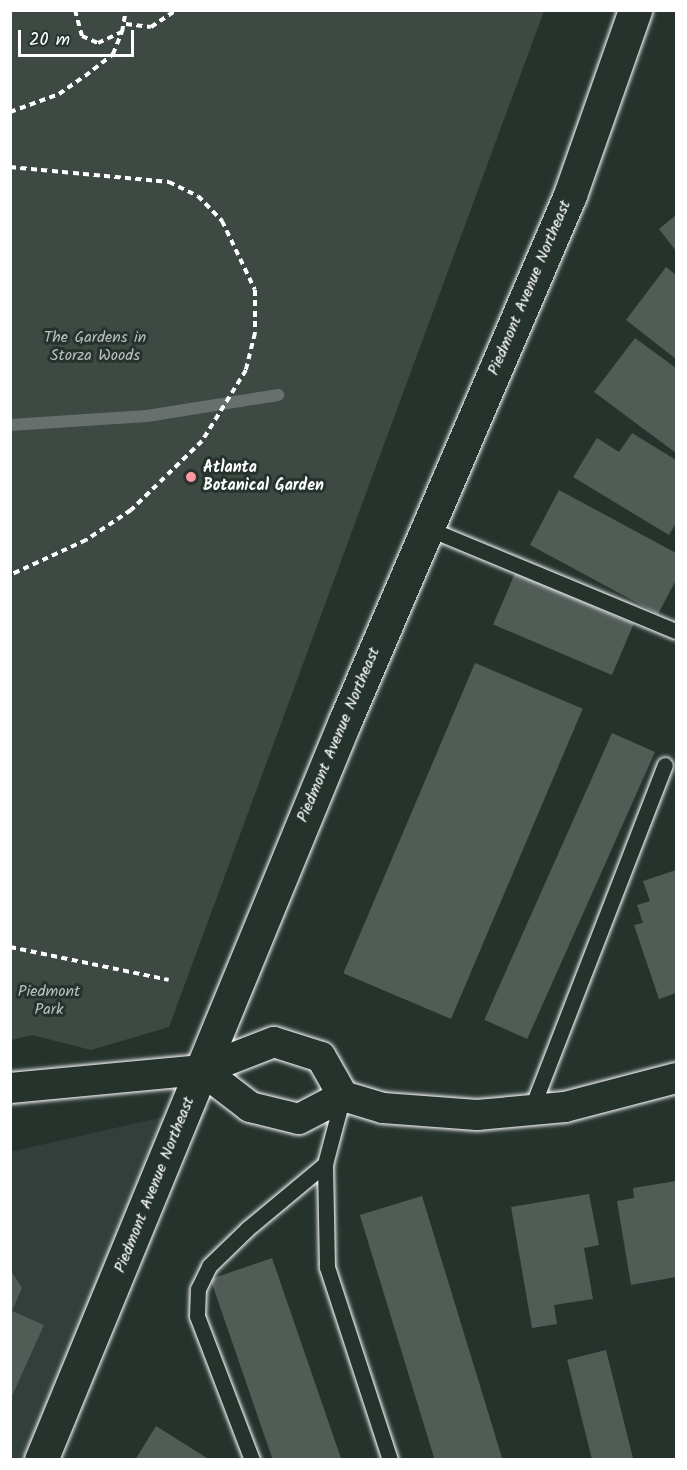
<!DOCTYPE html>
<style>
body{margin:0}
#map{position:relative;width:687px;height:1470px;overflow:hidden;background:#26332d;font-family:Kalam,sans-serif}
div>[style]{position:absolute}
.built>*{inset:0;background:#333f3a}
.green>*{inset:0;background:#3e4944}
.stream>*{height:12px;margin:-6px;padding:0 6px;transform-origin:6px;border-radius:6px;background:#67706c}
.building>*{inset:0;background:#515c57;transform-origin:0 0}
.path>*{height:4px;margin-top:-2px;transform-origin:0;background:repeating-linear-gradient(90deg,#fff 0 6px,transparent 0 10.5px)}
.roads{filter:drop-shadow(0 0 2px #fff) drop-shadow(0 0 2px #fff)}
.service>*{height:15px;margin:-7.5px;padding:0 7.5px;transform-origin:7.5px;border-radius:7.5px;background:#26332d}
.minor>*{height:30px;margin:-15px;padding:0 15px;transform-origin:15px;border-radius:15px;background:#26332d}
.secondary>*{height:33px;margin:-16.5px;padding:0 16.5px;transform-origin:16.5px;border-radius:16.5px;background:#26332d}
.dots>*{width:16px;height:16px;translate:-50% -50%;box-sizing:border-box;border:3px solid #26332d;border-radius:50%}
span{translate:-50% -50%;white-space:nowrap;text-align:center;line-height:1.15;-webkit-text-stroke:6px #26332d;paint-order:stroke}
.street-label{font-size:16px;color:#fff}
.park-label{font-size:16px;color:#bbbfbe}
.poi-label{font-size:16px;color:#fff;font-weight:700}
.left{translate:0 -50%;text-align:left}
.frame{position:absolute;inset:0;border:12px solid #fff;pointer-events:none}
.scale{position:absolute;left:18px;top:30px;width:116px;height:27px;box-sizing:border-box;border:3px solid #fff;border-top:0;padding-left:8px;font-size:18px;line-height:21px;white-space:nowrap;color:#fff;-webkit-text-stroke:4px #26332d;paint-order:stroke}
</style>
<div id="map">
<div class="built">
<div style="clip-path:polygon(211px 1106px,145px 1208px,41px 1459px,11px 1459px,10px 1152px)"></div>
</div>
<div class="green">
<div style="clip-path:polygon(11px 10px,544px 11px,169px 1027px,91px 1050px,32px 1035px,11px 1040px)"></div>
</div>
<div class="stream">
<div style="left:10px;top:425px;width:137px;rotate:-3.8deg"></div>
<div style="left:147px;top:416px;width:133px;rotate:-9.1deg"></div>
</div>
<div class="building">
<div style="clip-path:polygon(676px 215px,676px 251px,659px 229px)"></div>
<div style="clip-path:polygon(666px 267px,676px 275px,676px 359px,626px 320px)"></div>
<div style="clip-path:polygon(635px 338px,676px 368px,676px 453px,594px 392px)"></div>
<div style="clip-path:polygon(632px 433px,676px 460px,676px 523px,669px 535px,573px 477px,597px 438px,619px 452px)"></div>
<div style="clip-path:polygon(559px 490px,676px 553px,676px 580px,658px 614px,530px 545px)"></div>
<div style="left:515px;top:573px;width:129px;height:56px;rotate:23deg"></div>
<div style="left:475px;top:663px;width:117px;height:337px;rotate:23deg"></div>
<div style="left:612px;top:733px;width:47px;height:314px;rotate:24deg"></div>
<div style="clip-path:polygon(676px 870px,676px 993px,659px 999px,634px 925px,643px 923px,637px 905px,650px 901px,643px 881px)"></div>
<div style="clip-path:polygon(676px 1181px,676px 1277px,631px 1285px,617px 1201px,634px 1198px,633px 1188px)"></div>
<div style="clip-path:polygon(589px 1194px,599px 1245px,584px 1248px,593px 1299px,554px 1305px,557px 1324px,532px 1328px,511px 1207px)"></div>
<div style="left:422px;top:1196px;width:276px;height:65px;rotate:73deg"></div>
<div style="left:272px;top:1258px;width:214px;height:65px;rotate:71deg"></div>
<div style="clip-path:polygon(10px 1269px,22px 1288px,12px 1311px,44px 1325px,12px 1396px)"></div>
<div style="left:606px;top:1350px;width:114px;height:40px;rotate:76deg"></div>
<div style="clip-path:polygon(156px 1426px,210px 1460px,135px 1460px)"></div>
</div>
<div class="path">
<div style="left:75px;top:10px;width:27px;rotate:75deg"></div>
<div style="left:82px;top:36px;width:17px;rotate:24deg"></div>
<div style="left:98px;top:43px;width:26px;rotate:-25deg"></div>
<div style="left:122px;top:32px;width:22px;rotate:-80deg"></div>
<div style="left:126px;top:24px;width:25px;rotate:7deg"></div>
<div style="left:151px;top:27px;width:30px;rotate:-34deg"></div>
<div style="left:10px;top:112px;width:52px;rotate:-20.2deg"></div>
<div style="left:59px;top:94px;width:32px;rotate:-35deg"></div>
<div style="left:85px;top:76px;width:36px;rotate:-38deg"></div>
<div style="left:113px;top:54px;width:24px;rotate:-68deg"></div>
<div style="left:10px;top:167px;width:160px;rotate:5.4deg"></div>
<div style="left:169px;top:182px;width:32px;rotate:26deg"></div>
<div style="left:198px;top:196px;width:35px;rotate:46deg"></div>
<div style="left:222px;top:221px;width:76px;rotate:64.4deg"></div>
<div style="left:255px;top:290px;width:43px;rotate:90deg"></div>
<div style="left:255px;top:333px;width:38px;rotate:104deg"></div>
<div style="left:246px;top:370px;width:84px;rotate:121.8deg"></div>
<div style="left:202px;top:441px;width:99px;rotate:135.8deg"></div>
<div style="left:131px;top:510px;width:54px;rotate:146.3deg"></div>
<div style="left:86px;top:540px;width:84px;rotate:155.3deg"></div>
<div style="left:10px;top:947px;width:162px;rotate:11.7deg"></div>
</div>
<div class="roads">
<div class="service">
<div style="left:427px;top:528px;width:269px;rotate:22.5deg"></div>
<div style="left:531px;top:1110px;width:370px;rotate:-68.8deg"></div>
<div style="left:325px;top:1164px;width:70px;rotate:-75.2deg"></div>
<div style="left:252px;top:1460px;width:154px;rotate:-110.9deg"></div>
<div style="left:197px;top:1316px;width:27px;rotate:-88deg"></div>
<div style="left:198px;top:1289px;width:25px;rotate:-64deg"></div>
<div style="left:209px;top:1266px;width:53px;rotate:-44.2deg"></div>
<div style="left:247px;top:1229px;width:102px;rotate:-39.8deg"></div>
<div style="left:325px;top:1164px;width:103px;rotate:88.9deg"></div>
<div style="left:327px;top:1267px;width:203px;rotate:71.9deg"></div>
</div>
<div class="minor">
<div style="left:202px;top:1070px;width:61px;rotate:37.6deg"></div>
<div style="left:250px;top:1107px;width:50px;rotate:13.8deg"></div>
<div style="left:299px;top:1119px;width:50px;rotate:-27.6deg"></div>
<div style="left:343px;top:1096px;width:42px;rotate:16.7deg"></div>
<div style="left:383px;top:1108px;width:94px;rotate:4.3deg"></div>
<div style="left:477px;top:1115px;width:88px;rotate:-5.2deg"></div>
<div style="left:565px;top:1107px;width:115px;rotate:-14.6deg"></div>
<div style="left:10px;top:1088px;width:193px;rotate:-5.4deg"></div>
<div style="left:202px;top:1070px;width:77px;rotate:-21.3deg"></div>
<div style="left:274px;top:1042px;width:49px;rotate:17.7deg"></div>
<div style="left:321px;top:1057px;width:45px;rotate:60.6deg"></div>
</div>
<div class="secondary">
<div style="left:41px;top:1460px;width:799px;rotate:-67.64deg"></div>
<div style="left:345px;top:721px;width:572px;rotate:-66.84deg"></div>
<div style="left:570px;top:195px;width:196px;rotate:-70.6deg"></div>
</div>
</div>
<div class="dots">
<div style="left:191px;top:477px;background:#ff9aa2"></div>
</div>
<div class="street-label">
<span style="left:530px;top:288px;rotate:-67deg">Piedmont Avenue Northeast</span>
<span style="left:339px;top:735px;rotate:-67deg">Piedmont Avenue Northeast</span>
<span style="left:155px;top:1185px;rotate:-68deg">Piedmont Avenue Northeast</span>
</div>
<div class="park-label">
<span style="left:95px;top:347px">The Gardens in<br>Storza Woods</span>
<span style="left:49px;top:1001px">Piedmont<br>Park</span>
</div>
<div class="poi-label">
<span class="left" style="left:203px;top:477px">Atlanta<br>Botanical Garden</span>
</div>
<div class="frame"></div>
<div class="scale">20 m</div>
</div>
